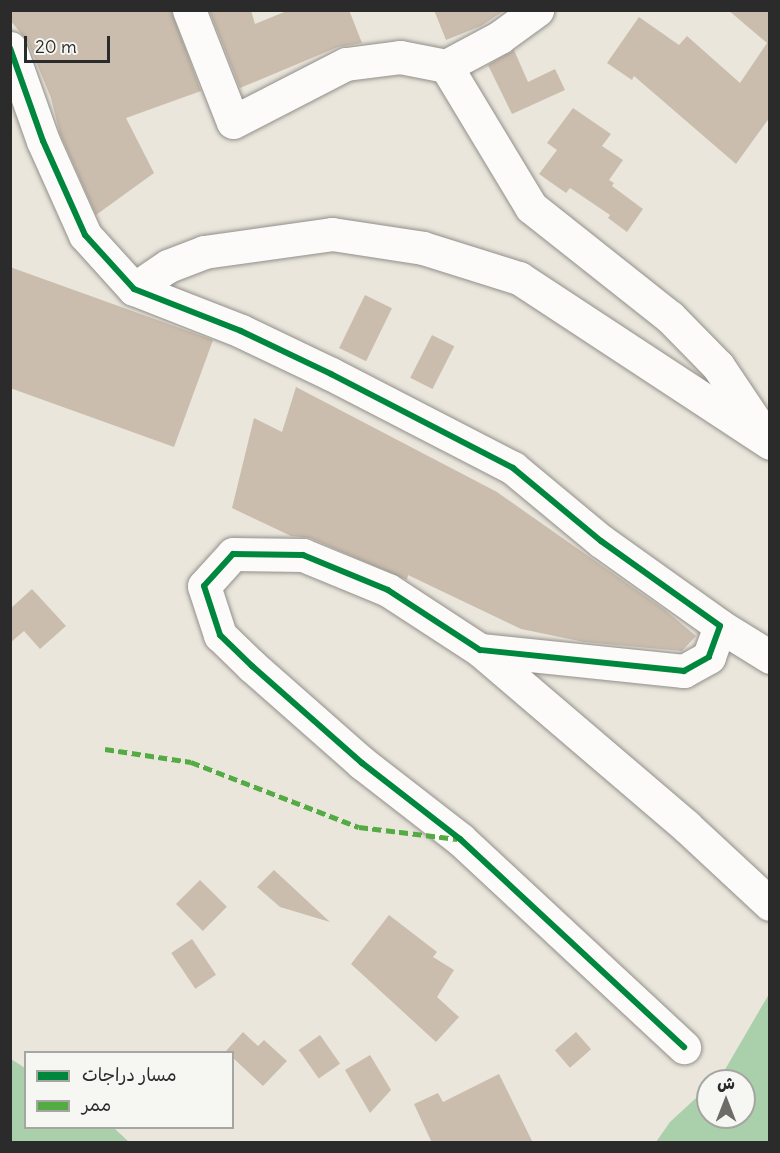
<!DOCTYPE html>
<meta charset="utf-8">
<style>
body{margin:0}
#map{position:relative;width:780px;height:1153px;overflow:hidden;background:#eae6dc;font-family:Delius,"Playpen Sans Arabic",sans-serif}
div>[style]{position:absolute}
.forest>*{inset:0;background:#aacfab}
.building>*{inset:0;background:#cbbdad;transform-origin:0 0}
.roads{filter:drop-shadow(0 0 2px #918f8a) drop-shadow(0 0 2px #918f8a)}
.minor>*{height:33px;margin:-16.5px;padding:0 16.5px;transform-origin:16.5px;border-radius:16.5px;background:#fcfbfa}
.quiet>*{height:4.5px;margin-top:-2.25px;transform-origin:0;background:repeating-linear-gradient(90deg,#54ab44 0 9px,transparent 0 13.5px)}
.cycleway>*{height:6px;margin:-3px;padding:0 3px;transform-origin:3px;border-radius:3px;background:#00873e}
span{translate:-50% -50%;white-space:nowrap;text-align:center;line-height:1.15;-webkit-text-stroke:4.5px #f6f6f2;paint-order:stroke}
.frame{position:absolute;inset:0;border:12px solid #2b2b2b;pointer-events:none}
.legend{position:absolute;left:24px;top:1051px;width:210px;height:78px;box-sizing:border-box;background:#f6f6f2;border:2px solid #a5a5a2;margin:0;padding:8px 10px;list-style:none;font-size:18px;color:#2b2b2b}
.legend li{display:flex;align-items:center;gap:12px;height:30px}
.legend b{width:30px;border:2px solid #a5a5a2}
.north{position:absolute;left:696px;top:1069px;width:60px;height:60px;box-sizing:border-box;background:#f6f6f2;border:2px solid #a5a5a2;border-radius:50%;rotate:0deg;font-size:16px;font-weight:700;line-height:24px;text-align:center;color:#2b2b2b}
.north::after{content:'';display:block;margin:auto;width:21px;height:27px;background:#6e6c69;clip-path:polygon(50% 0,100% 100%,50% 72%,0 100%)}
.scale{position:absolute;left:24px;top:36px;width:86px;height:27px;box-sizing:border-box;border:3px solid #2b2b2b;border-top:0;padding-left:8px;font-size:18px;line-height:21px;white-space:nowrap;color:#2b2b2b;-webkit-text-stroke:4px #f6f6f2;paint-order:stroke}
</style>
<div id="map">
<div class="forest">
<div style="clip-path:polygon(769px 994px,769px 1142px,656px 1142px,670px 1122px,708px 1087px,708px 1117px,744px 1117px,744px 1081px,714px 1081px,723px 1073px)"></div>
<div style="clip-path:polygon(11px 1059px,25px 1068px,26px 1128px,114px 1128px,129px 1142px,11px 1142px)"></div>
</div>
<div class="building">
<div style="clip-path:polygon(10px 10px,171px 10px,201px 91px,126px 118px,154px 173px,96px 215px,60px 134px,51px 98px,28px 42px,10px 20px)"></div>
<div style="clip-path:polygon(209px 10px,251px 10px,255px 24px,289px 10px,349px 10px,362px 43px,338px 47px,240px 88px)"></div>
<div style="clip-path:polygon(434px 10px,505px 10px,481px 26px,446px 40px)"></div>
<div style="clip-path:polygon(728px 10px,770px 10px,770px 117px,736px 164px,634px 76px,632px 80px,607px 63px,639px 17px,679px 45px,687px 36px,740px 83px,767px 43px)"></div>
<div style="clip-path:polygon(514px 50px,528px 82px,555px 69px,565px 90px,512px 114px,488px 65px)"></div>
<div style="clip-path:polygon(573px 108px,611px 134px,602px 146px,623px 160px,609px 180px,614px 183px,612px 186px,643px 209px,627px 232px,608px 218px,610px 215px,570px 188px,566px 193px,539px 174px,557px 150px,547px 143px)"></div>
<div style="clip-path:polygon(10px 267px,213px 340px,174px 447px,10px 388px)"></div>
<div style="left:365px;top:295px;width:30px;height:59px;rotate:26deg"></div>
<div style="left:432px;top:335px;width:25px;height:48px;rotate:27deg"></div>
<div style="clip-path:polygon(296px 387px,497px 492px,665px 610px,696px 636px,682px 651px,584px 642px,521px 629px,408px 575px,407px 580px,310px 538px,291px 536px,232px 508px,254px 418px,282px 432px)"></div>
<div style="clip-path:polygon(32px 589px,66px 626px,40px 649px,24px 631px,10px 643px,10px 609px)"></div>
<div style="clip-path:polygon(274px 870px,330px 922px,280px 907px,257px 887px)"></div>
<div style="left:200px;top:880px;width:38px;height:34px;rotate:45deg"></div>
<div style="clip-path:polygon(389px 915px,437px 952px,433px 957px,454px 970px,437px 997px,459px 1017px,436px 1042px,351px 964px)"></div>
<div style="left:192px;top:939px;width:43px;height:25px;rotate:56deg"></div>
<div style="clip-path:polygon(243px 1032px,258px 1046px,264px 1040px,287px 1061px,263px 1086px,232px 1057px,232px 1053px,226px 1051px)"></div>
<div style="left:576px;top:1032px;width:23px;height:28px;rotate:49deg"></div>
<div style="left:320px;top:1035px;width:35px;height:26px;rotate:55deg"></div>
<div style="clip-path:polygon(370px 1055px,391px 1090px,370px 1113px,345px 1070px)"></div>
<div style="clip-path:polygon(499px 1074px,533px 1143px,432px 1143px,414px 1104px,438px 1093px,443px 1102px)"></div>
</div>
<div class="roads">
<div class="minor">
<div style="left:189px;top:10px;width:120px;rotate:68.6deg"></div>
<div style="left:233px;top:122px;width:127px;rotate:-27.2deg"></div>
<div style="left:346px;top:64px;width:54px;rotate:-7.4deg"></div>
<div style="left:400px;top:57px;width:47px;rotate:11.1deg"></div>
<div style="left:446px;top:66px;width:61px;rotate:-28.2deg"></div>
<div style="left:500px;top:37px;width:46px;rotate:-36.1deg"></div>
<div style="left:10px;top:48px;width:99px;rotate:70.5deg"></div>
<div style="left:43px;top:141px;width:103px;rotate:65.9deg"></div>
<div style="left:85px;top:235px;width:73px;rotate:47.8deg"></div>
<div style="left:134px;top:289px;width:115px;rotate:21.4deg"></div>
<div style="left:241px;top:331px;width:100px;rotate:25.5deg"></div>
<div style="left:331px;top:374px;width:205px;rotate:27.3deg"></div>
<div style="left:513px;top:468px;width:114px;rotate:39.7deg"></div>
<div style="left:601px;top:541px;width:146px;rotate:35.5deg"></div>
<div style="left:720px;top:626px;width:33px;rotate:110deg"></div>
<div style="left:709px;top:657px;width:29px;rotate:151deg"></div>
<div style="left:684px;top:671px;width:205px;rotate:-174.1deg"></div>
<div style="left:480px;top:650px;width:110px;rotate:-146.9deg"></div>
<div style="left:388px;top:590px;width:92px;rotate:-157.6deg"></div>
<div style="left:303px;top:555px;width:70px;rotate:-179.2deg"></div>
<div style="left:233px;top:554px;width:43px;rotate:132.2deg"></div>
<div style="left:204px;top:586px;width:52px;rotate:71.9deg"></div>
<div style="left:220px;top:635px;width:45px;rotate:44.1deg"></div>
<div style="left:252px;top:666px;width:147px;rotate:41.4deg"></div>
<div style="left:362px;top:763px;width:124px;rotate:37.8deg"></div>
<div style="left:460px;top:839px;width:306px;rotate:42.9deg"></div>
<div style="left:446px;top:66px;width:165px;rotate:58.9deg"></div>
<div style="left:531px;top:207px;width:177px;rotate:38.4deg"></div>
<div style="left:670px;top:317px;width:69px;rotate:45.6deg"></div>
<div style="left:718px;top:366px;width:77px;rotate:56.1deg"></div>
<div style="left:134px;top:289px;width:41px;rotate:-34.1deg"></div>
<div style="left:168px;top:266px;width:39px;rotate:-21deg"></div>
<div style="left:204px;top:252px;width:129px;rotate:-8deg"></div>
<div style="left:332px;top:234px;width:92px;rotate:8.7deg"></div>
<div style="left:423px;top:248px;width:101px;rotate:17.4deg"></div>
<div style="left:519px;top:278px;width:300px;rotate:33.3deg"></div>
<div style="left:720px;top:626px;width:59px;rotate:31.8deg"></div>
<div style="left:480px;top:650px;width:272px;rotate:40.5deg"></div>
<div style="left:687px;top:827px;width:113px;rotate:42.9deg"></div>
</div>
</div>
<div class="quiet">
<div style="left:105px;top:749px;width:87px;rotate:8.6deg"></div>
<div style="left:191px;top:762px;width:180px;rotate:21.2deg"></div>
<div style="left:359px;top:827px;width:99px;rotate:7deg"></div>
</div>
<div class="cycleway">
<div style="left:10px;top:48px;width:99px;rotate:70.5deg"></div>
<div style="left:43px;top:141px;width:103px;rotate:65.9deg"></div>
<div style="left:85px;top:235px;width:73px;rotate:47.8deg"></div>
<div style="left:134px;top:289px;width:115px;rotate:21.4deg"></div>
<div style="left:241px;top:331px;width:100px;rotate:25.5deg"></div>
<div style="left:331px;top:374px;width:205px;rotate:27.3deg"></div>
<div style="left:513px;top:468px;width:114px;rotate:39.7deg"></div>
<div style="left:601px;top:541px;width:146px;rotate:35.5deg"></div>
<div style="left:720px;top:626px;width:33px;rotate:110deg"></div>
<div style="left:709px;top:657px;width:29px;rotate:151deg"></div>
<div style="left:684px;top:671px;width:205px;rotate:-174.1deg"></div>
<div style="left:480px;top:650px;width:110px;rotate:-146.9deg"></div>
<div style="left:388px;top:590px;width:92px;rotate:-157.6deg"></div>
<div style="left:303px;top:555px;width:70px;rotate:-179.2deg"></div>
<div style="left:233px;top:554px;width:43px;rotate:132.2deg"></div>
<div style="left:204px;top:586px;width:52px;rotate:71.9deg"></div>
<div style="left:220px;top:635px;width:45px;rotate:44.1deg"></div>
<div style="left:252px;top:666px;width:147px;rotate:41.4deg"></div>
<div style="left:362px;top:763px;width:124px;rotate:37.8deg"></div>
<div style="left:460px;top:839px;width:306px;rotate:42.9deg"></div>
</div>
<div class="frame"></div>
<ul class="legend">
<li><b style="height:8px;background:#00873e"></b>مسار دراجات</li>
<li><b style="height:8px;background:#54ab44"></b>ممر</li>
</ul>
<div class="north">ش</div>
<div class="scale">20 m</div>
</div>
